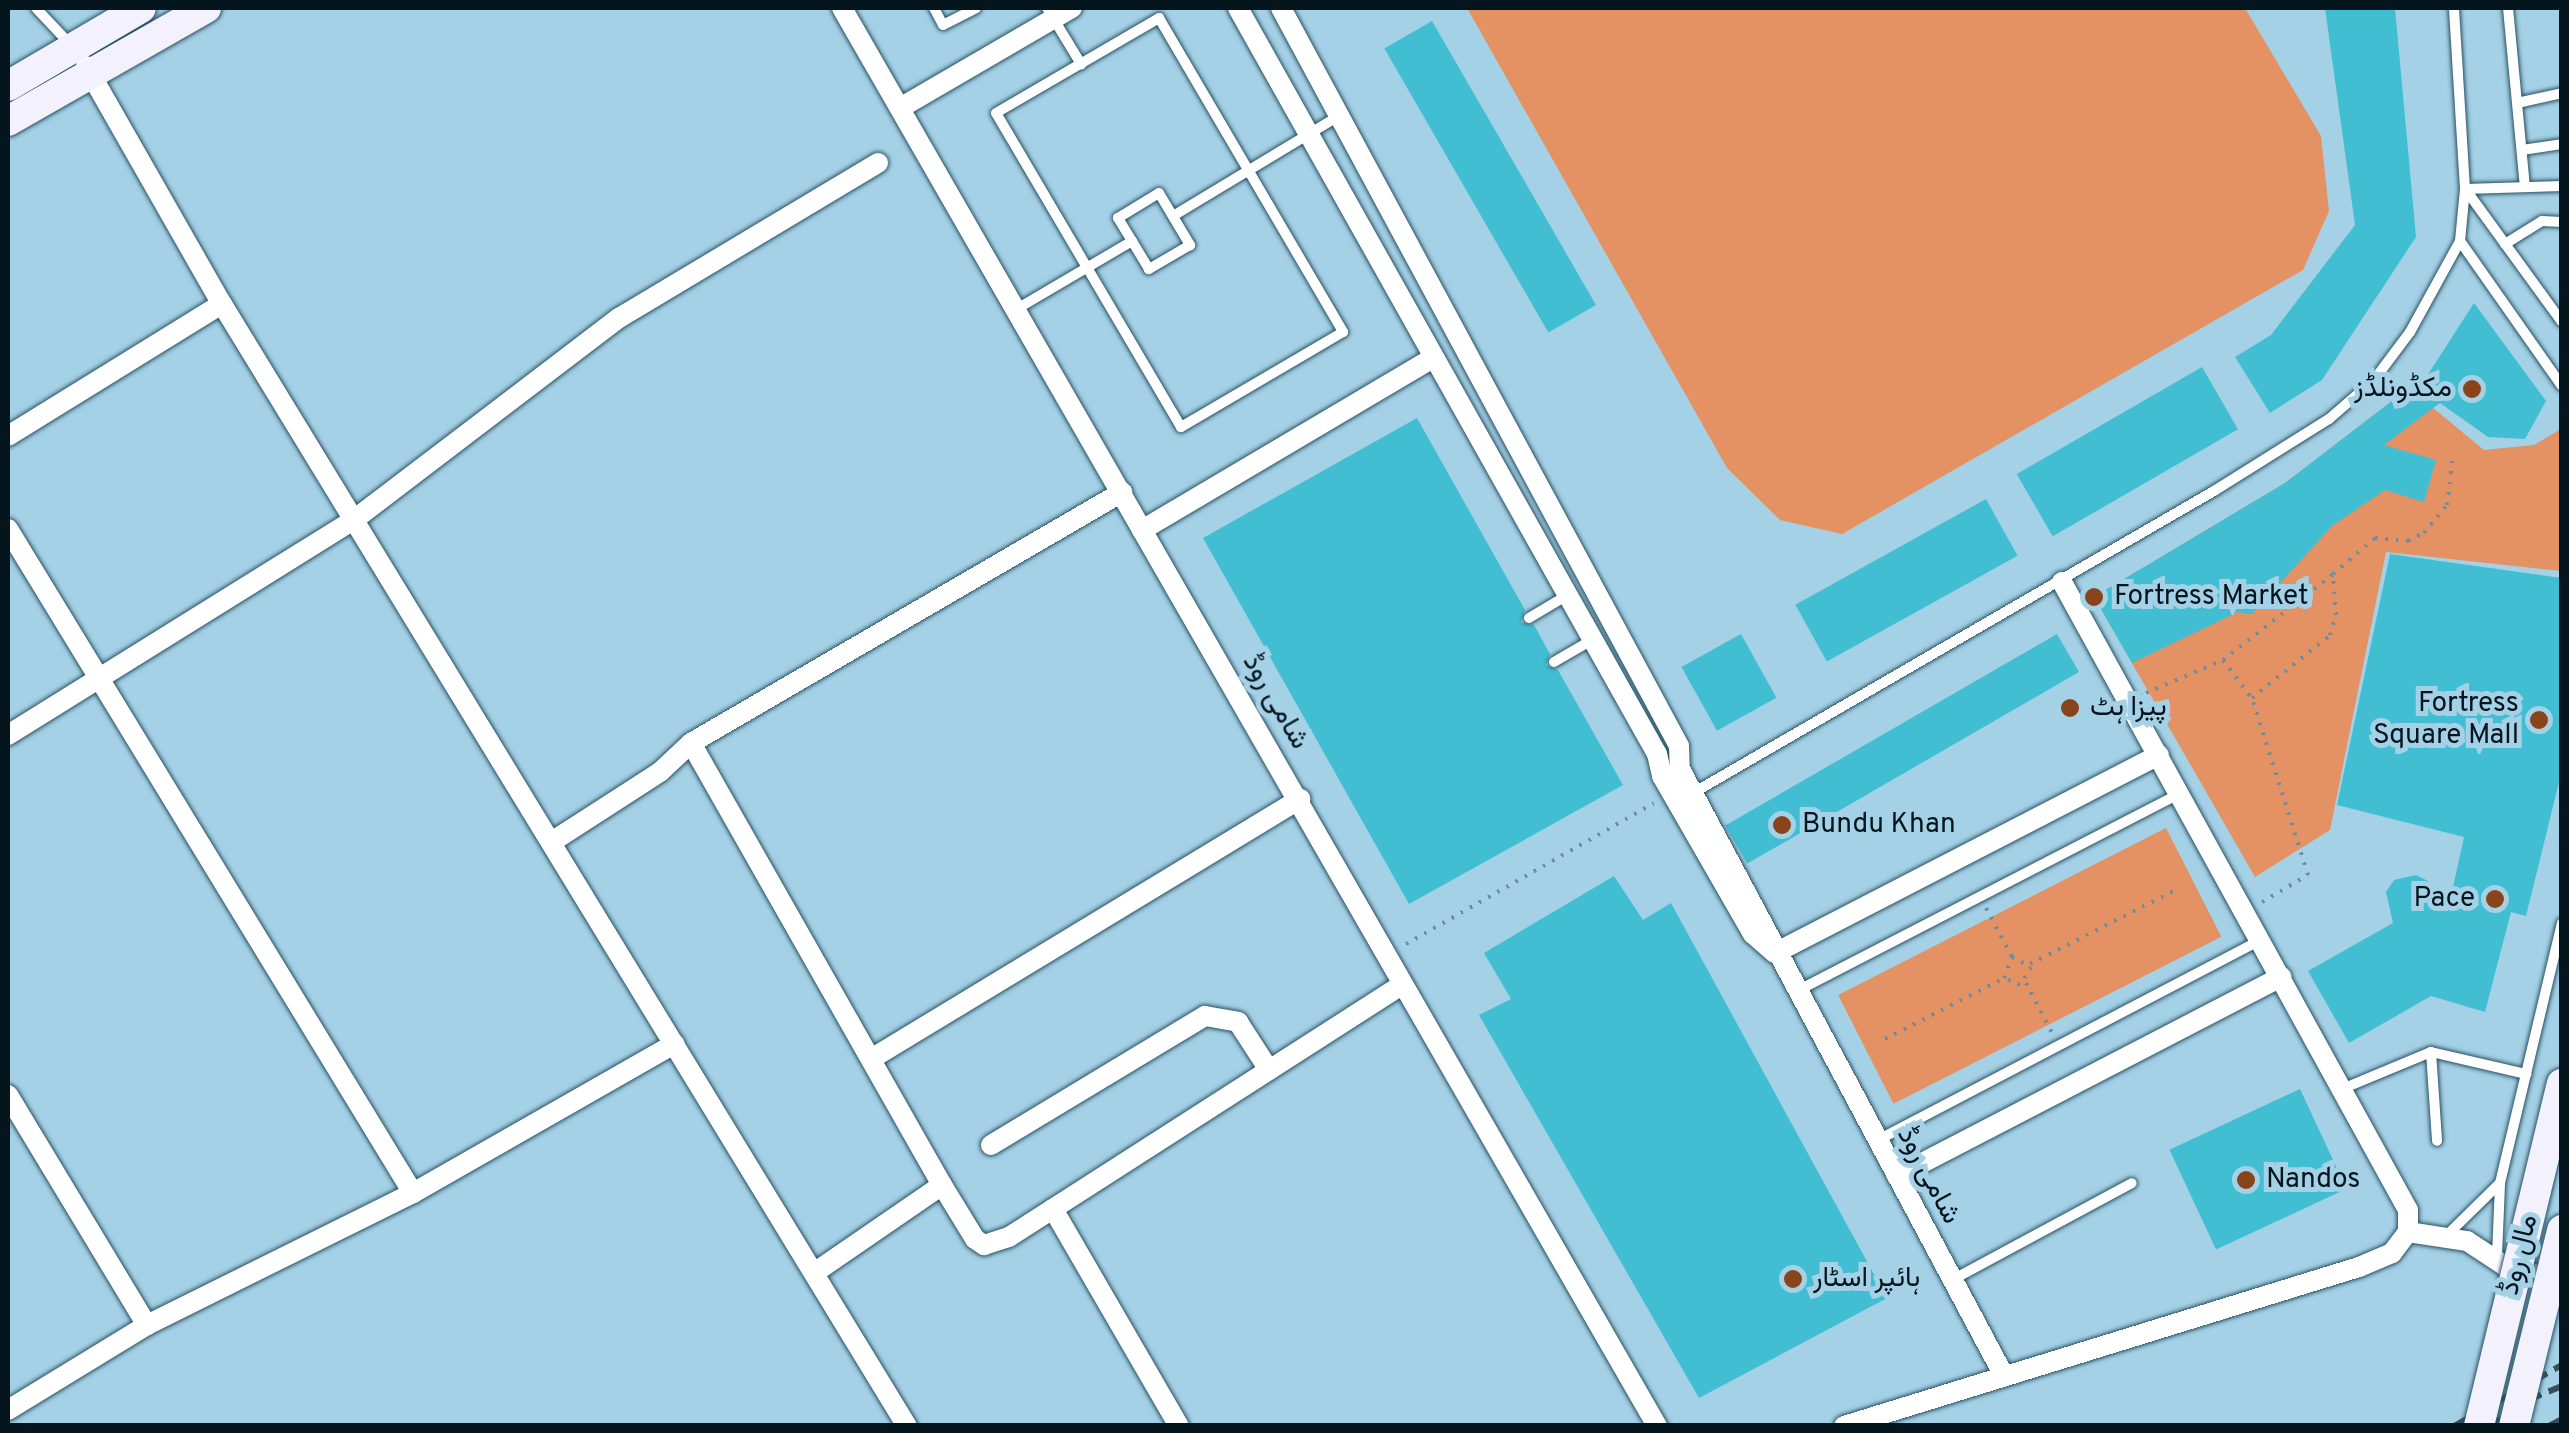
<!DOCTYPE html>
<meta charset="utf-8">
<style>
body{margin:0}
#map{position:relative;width:2569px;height:1433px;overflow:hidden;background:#a5d1e7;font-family:Overpass,Vazirmatn,sans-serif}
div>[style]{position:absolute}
.green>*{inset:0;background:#e49163;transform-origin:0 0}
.building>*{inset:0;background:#41bed1;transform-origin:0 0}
.path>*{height:4px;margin-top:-2px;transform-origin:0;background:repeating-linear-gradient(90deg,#6b8d9e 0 2.5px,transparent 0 10.5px)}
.roads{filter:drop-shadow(0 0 2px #285163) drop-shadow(0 0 2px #285163)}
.lane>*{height:10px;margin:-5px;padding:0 5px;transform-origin:5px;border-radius:5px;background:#fff}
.street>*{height:20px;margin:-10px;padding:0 10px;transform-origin:10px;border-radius:10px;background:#fff}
.secondary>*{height:30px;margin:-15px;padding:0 15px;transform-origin:15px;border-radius:15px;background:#f2f1fc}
.rail>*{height:6px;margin-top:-3px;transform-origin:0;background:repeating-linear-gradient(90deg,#364f5b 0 15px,transparent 0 23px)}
.bridges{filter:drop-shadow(0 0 2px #285163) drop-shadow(0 0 2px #285163)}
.secondary-bridge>*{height:30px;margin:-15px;padding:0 15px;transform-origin:15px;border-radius:15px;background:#f2f1fc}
.dots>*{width:28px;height:28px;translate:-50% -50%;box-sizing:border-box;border:5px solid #a5d1e7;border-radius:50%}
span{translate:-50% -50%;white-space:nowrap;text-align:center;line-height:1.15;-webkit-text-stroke:10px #a5d1e7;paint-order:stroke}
.poi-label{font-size:28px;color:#05151d}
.right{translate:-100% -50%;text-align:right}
.left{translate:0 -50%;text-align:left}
.street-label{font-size:28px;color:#05151d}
.frame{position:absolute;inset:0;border:10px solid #05151d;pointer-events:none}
</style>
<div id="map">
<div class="green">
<div style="clip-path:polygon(1467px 8px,2245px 8px,2321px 136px,2329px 211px,2303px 270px,1842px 534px,1780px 520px,1727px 468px)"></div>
<div style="clip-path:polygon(2409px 388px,2484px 450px,2534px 445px,2561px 429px,2561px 571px,2386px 552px,2330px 830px,2255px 877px,2094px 597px,2285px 483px)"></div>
<div style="left:2166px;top:828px;width:122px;height:368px;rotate:63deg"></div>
</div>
<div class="building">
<div style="clip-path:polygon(2325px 8px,2395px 8px,2416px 237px,2322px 380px,2270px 413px,2235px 357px,2271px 335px,2355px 225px)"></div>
<div style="left:1432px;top:21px;width:328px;height:55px;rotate:60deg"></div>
<div style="clip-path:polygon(2474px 303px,2546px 401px,2525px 439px,2488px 437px,2440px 403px,2384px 445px,2436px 460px,2424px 502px,2385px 490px,2332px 526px,2252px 614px,2238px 612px,2132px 663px,2094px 597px,2285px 483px,2409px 388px,2416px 393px)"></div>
<div style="left:2202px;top:367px;width:72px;height:214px;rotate:60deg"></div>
<div style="clip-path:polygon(1417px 418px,1525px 610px,1521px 622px,1534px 625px,1550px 654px,1546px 665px,1558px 670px,1623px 785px,1409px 904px,1203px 538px)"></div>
<div style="left:1986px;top:499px;width:65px;height:218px;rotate:61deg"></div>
<div style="clip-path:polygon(2390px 554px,2562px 578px,2562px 770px,2526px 916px,2511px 912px,2485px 1012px,2431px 996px,2349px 1043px,2308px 971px,2393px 923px,2386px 892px,2394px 880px,2416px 875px,2428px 881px,2448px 910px,2464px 837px,2337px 805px)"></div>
<div style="left:1741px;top:634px;width:73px;height:68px;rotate:61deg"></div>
<div style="left:2057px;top:634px;width:44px;height:383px;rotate:60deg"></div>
<div style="clip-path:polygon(1614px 876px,1643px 920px,1671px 903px,1887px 1298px,1699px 1398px,1479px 1015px,1511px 999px,1484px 953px)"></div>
<div style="left:2300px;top:1089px;width:110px;height:144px;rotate:65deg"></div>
</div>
<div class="path">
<div style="left:2223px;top:660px;width:45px;rotate:53.1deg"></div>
<div style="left:2146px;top:693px;width:84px;rotate:-23.2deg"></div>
<div style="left:2223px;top:660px;width:140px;rotate:-38deg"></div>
<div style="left:2262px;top:902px;width:53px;rotate:-30.4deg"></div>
<div style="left:2308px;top:875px;width:186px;rotate:-107.6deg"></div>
<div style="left:2252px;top:698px;width:100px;rotate:-38.9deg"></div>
<div style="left:2330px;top:635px;width:21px;rotate:-73deg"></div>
<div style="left:2336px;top:615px;width:41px;rotate:-94.2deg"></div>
<div style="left:2333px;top:574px;width:55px;rotate:-40.6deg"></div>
<div style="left:2375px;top:538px;width:33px;rotate:5deg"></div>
<div style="left:2408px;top:541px;width:18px;rotate:-27deg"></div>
<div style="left:2424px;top:533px;width:36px;rotate:-51deg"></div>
<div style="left:2447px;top:505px;width:49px;rotate:-83deg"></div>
<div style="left:1986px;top:908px;width:55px;rotate:62deg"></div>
<div style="left:2012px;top:957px;width:21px;rotate:28deg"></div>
<div style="left:2031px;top:967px;width:21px;rotate:121deg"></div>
<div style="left:2020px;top:985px;width:17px;rotate:-156deg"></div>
<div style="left:2004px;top:978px;width:22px;rotate:-69deg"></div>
<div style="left:1406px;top:944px;width:285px;rotate:-29.6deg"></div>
<div style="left:2030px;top:964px;width:163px;rotate:-27deg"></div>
<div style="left:2026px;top:983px;width:56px;rotate:62.5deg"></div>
<div style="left:1885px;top:1039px;width:134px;rotate:-27.1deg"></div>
</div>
<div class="roads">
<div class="lane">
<div style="left:36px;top:8px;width:48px;rotate:46.7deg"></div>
<div style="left:934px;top:8px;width:19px;rotate:62deg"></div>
<div style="left:943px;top:25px;width:37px;rotate:-27deg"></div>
<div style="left:1047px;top:8px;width:66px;rotate:58.7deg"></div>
<div style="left:2508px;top:8px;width:180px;rotate:84.6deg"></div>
<div style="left:1159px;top:18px;width:364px;rotate:59.6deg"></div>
<div style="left:1343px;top:332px;width:188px;rotate:149.6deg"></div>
<div style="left:1181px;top:427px;width:364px;rotate:-120.5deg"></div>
<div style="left:996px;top:113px;width:189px;rotate:-30.2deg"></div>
<div style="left:2517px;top:103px;width:46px;rotate:-12.5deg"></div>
<div style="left:2522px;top:150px;width:40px;rotate:-8.5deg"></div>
<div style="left:2465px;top:189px;width:97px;rotate:-1.8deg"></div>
<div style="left:2466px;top:190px;width:163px;rotate:54deg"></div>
<div style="left:1159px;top:193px;width:61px;rotate:59.2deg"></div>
<div style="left:1190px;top:245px;width:48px;rotate:149.7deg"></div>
<div style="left:1149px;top:269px;width:60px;rotate:-121.3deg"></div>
<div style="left:1118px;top:218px;width:48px;rotate:-31.4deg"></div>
<div style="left:1173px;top:216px;width:194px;rotate:-31.1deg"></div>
<div style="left:2460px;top:241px;width:177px;rotate:54.9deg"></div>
<div style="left:2505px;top:244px;width:44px;rotate:-31.9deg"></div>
<div style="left:2542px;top:221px;width:20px;rotate:3deg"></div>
<div style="left:1015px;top:310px;width:136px;rotate:-30.5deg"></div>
<div style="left:1529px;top:618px;width:43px;rotate:-30.7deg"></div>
<div style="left:1554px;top:662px;width:44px;rotate:-30.1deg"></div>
<div style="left:1693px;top:793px;width:602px;rotate:-30.1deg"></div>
<div style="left:2214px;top:491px;width:136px;rotate:-32.1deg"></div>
<div style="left:2329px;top:419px;width:60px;rotate:-40.9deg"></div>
<div style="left:2374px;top:380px;width:60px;rotate:-53.1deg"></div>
<div style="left:2410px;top:332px;width:104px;rotate:-61.2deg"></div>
<div style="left:2460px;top:241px;width:52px;rotate:-84.5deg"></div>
<div style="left:2465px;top:189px;width:181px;rotate:-93.5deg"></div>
<div style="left:1797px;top:991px;width:431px;rotate:-27.3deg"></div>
<div style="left:2431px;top:1052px;width:89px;rotate:86.1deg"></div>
<div style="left:2342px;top:1089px;width:96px;rotate:-22.6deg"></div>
<div style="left:2431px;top:1052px;width:98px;rotate:13deg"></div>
<div style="left:1878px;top:1140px;width:432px;rotate:-27.6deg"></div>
<div style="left:2447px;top:1235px;width:73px;rotate:-44.4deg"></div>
<div style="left:2497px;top:1256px;width:73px;rotate:-87.6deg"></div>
<div style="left:2500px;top:1183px;width:267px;rotate:-76.6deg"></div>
<div style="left:1952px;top:1280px;width:204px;rotate:-28.3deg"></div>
</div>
<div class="street">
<div style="left:842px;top:8px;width:1636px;rotate:60.11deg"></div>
<div style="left:1238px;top:8px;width:856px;rotate:60.68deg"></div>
<div style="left:1657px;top:754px;width:23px;rotate:77deg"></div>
<div style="left:1662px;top:776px;width:182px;rotate:60.1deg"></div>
<div style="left:1753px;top:934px;width:28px;rotate:41deg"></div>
<div style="left:1281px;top:8px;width:838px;rotate:61.66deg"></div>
<div style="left:1679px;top:746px;width:23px;rotate:88deg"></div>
<div style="left:1680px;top:769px;width:684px;rotate:61.9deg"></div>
<div style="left:86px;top:66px;width:274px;rotate:60.3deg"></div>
<div style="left:222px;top:304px;width:1315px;rotate:58.6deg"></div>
<div style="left:900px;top:108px;width:199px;rotate:-30.2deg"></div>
<div style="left:8px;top:436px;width:251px;rotate:-31.7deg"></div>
<div style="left:8px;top:529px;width:778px;rotate:58.62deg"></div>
<div style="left:1142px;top:530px;width:338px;rotate:-30.6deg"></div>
<div style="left:2062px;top:582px;width:717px;rotate:61.15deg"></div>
<div style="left:2408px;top:1210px;width:22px;rotate:90deg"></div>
<div style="left:8px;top:735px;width:409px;rotate:-31.9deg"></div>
<div style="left:355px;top:519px;width:332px;rotate:-37.3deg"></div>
<div style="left:619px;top:318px;width:302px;rotate:-30.9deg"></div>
<div style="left:553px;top:841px;width:127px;rotate:-32.8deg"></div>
<div style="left:660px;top:772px;width:42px;rotate:-43.1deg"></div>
<div style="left:1775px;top:953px;width:432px;rotate:-27.3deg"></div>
<div style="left:871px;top:1059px;width:502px;rotate:-31.22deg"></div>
<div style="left:8px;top:1095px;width:269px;rotate:58.9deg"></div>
<div style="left:991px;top:1145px;width:250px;rotate:-31.1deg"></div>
<div style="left:1205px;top:1016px;width:34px;rotate:10deg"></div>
<div style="left:1238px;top:1022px;width:57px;rotate:57.1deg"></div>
<div style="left:1897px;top:1176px;width:433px;rotate:-27.4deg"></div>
<div style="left:942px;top:1185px;width:508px;rotate:-119.59deg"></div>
<div style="left:691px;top:743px;width:499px;rotate:-30.2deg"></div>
<div style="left:1053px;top:1209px;width:251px;rotate:59.9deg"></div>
<div style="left:814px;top:1273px;width:155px;rotate:-34.5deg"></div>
<div style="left:942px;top:1185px;width:63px;rotate:58.6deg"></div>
<div style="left:975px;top:1239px;width:11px;rotate:34deg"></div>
<div style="left:984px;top:1245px;width:26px;rotate:-18deg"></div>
<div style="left:1009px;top:1237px;width:467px;rotate:-32.7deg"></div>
<div style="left:8px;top:1410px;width:163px;rotate:-31.4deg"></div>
<div style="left:147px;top:1325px;width:297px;rotate:-26.4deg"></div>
<div style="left:413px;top:1193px;width:301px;rotate:-29.7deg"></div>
<div style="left:1844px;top:1426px;width:539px;rotate:-17.16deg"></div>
<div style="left:2359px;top:1267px;width:36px;rotate:-23deg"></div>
<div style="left:2392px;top:1253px;width:26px;rotate:-53deg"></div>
<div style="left:2408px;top:1232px;width:60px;rotate:8.7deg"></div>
<div style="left:2467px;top:1241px;width:45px;rotate:33.3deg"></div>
<div style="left:2505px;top:1266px;width:57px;rotate:15.3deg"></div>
</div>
<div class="secondary">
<div style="left:8px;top:86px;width:154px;rotate:-30.4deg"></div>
<div style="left:8px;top:121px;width:228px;rotate:-29.7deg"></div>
</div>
</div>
<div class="rail">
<div style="left:2506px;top:1409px;width:61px;rotate:-22.3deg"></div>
<div style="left:2454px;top:1426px;width:124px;rotate:-29.5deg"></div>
<div style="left:2488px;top:1426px;width:39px;rotate:-29deg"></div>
<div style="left:2549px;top:1426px;width:15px;rotate:-28deg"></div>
</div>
<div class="bridges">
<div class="secondary-bridge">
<div style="left:2479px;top:1426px;width:352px;rotate:-76.4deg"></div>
<div style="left:2514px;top:1426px;width:202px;rotate:-76.2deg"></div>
</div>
</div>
<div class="dots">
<div style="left:2472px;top:389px;background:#894519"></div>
<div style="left:2094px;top:597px;background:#894519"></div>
<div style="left:2070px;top:708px;background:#894519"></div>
<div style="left:2539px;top:720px;background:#894519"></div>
<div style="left:1782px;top:825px;background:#894519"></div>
<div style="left:2495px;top:899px;background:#894519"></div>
<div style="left:2246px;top:1180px;background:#894519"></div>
<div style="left:1793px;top:1279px;background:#894519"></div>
</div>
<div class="poi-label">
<span class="right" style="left:2452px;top:389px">مکڈونلڈز</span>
<span class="left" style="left:2114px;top:597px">Fortress Market</span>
<span class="right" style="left:2519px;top:720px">Fortress<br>Square Mall</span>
<span class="left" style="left:2090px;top:708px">پیزا ہٹ</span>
<span class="left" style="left:1802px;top:825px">Bundu Khan</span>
<span class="right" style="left:2475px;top:899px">Pace</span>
<span class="left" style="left:2266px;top:1180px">Nandos</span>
<span class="left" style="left:1813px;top:1279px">ہائپر اسٹار</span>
</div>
<div class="street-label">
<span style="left:1275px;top:702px;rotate:60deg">شامی روڈ</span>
<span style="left:1928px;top:1176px;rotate:62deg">شامی روڈ</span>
<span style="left:2520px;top:1255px;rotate:-76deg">مال روڈ</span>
</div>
<div class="frame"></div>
</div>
